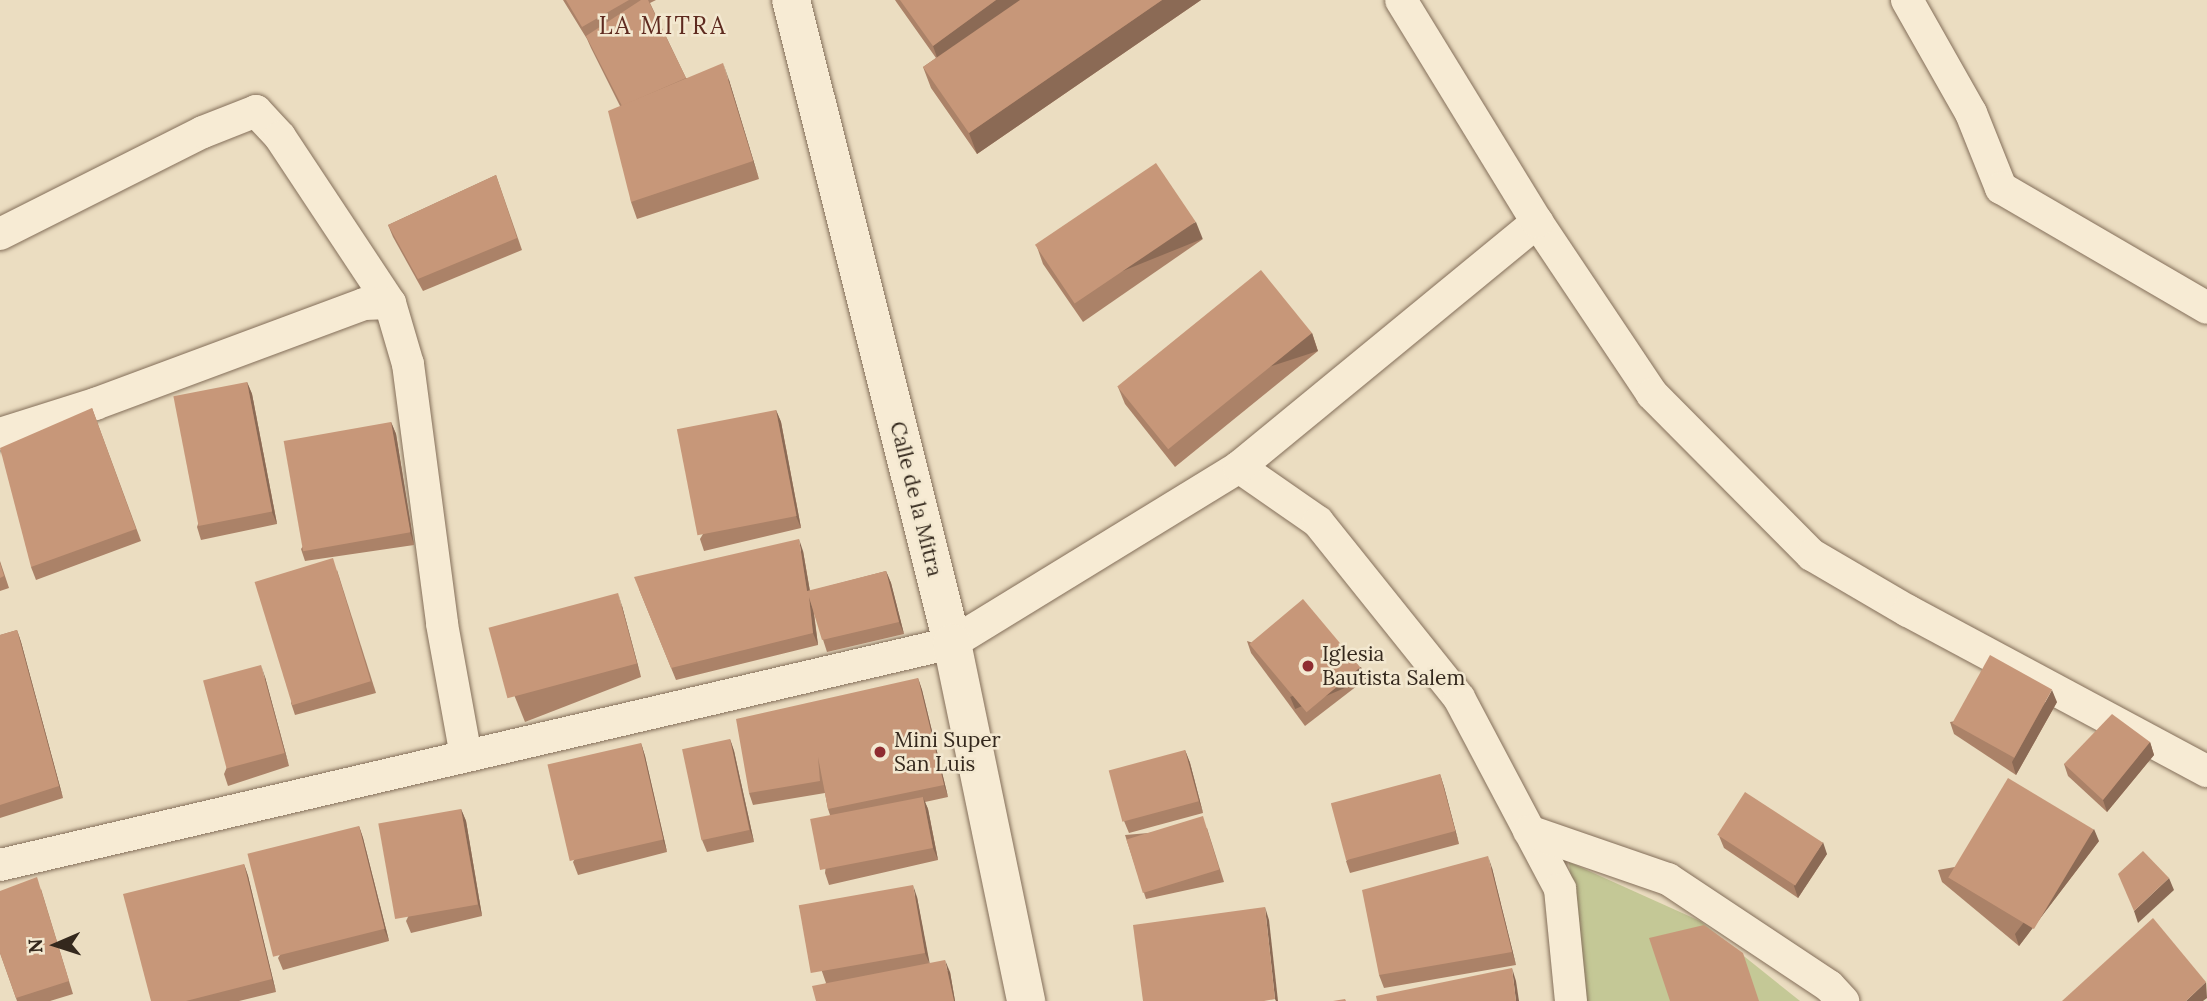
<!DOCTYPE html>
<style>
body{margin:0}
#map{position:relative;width:2207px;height:1001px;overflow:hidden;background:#ebddc1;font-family:Lora,serif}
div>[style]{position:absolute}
.green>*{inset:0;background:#c4c896}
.roads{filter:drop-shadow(0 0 2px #846f5a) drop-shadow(0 0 2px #846f5a)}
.street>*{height:32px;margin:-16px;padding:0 16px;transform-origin:16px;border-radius:16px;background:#f7ebd4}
.secondary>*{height:38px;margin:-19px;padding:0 19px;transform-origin:19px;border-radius:19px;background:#f7ebd4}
.wall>*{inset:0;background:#ab8268}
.shaded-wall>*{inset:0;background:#8b6a55;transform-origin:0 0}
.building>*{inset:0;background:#c79779;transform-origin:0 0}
.dots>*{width:19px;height:19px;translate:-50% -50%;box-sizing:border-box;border:4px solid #f3e8d0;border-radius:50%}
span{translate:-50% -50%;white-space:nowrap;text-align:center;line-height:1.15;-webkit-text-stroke:5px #f3e8d0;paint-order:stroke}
.street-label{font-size:21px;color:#34281d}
.poi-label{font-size:21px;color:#34281d}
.left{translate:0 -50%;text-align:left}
.quarter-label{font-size:24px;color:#5e2a1f;letter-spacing:2px}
.north{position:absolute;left:21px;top:910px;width:70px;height:70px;-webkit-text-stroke:5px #f3e8d0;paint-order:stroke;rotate:267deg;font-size:19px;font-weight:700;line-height:28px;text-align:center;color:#34281d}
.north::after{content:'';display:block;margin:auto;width:24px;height:32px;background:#34281d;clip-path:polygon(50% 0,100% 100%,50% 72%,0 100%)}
</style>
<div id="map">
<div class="green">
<div style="clip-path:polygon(1569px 862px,1700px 921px,1800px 1001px,1584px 1001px)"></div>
</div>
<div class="roads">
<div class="street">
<div style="left:1907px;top:0;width:130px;rotate:60.5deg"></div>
<div style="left:1971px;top:113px;width:81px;rotate:68.2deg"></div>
<div style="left:2001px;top:188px;width:238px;rotate:30.2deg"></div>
<div style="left:1537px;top:222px;width:207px;rotate:56.2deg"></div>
<div style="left:1652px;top:394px;width:227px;rotate:45.2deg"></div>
<div style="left:1812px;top:555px;width:111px;rotate:30.3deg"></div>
<div style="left:1908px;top:611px;width:339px;rotate:28.2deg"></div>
<div style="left:0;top:234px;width:227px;rotate:-26.7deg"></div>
<div style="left:203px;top:132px;width:57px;rotate:-21.6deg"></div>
<div style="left:256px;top:111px;width:35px;rotate:47deg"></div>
<div style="left:280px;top:137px;width:199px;rotate:56.5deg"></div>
<div style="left:0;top:434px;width:100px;rotate:-17.5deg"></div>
<div style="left:95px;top:404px;width:287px;rotate:-20.4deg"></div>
<div style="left:364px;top:304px;width:26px;rotate:-2deg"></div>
<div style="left:390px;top:303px;width:64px;rotate:73.6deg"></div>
<div style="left:408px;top:364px;width:262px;rotate:82.5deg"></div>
<div style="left:442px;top:624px;width:134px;rotate:79.7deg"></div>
<div style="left:1239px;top:467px;width:96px;rotate:34.8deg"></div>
<div style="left:1318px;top:522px;width:226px;rotate:51.3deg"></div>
<div style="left:1459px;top:698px;width:216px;rotate:62.1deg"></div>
<div style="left:1560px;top:889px;width:113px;rotate:84.4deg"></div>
<div style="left:1529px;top:831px;width:147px;rotate:19.1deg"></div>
<div style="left:1668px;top:879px;width:193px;rotate:33.6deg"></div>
<div style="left:1829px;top:986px;width:21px;rotate:47deg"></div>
<div style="left:0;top:865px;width:978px;rotate:-13.13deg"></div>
<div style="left:952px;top:643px;width:337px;rotate:-31.5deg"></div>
<div style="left:1239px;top:467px;width:386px;rotate:-39.4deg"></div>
<div style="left:1537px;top:222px;width:260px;rotate:-121.5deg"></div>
</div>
<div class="secondary">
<div style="left:791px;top:0;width:663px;rotate:75.94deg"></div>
<div style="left:952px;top:643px;width:366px;rotate:78.3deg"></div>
</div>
</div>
<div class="wall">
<div style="clip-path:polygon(563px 0,656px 0,650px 3px,686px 78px,729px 80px,759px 179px,637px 219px,631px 202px,620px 106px,591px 48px,587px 39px)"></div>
<div style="clip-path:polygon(895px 0,1201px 0,977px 154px,931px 88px,923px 67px,936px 58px,897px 3px)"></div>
<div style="clip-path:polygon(496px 175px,522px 250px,423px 291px,393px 237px,388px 225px)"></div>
<div style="clip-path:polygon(1203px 239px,1083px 322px,1043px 264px,1037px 247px)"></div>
<div style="clip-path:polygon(1312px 333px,1318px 351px,1175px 467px,1125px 404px,1118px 387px)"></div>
<div style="clip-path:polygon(247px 382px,252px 394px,277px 524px,201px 540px,197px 527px)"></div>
<div style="clip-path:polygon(92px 408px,141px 541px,36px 580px,31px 567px)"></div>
<div style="clip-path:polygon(776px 410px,781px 422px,801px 528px,704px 551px,700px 539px)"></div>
<div style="clip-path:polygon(391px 422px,396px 434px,414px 545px,305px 561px,301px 549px)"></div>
<div style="clip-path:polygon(803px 551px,810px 591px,886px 571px,891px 583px,904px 634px,827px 652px,814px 612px,818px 645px,676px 680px,639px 589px)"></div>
<div style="clip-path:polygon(0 561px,9px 588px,0 591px)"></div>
<div style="clip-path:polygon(337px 570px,376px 693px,295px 715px,291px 703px)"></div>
<div style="clip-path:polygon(622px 606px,641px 677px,525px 722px,494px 645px)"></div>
<div style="clip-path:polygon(17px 630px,21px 642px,63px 798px,0 818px,0 635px)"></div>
<div style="clip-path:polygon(1247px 641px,1366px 679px,1305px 726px,1251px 653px)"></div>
<div style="clip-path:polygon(265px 677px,289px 766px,228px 786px,224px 774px)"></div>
<div style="clip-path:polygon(918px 678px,922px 690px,948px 797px,925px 802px,928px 809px,938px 860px,829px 885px,825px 873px,831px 818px,828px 809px,825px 793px,753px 805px,749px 793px)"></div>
<div style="clip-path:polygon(2057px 702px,2016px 775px,1954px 734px,1950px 722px)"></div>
<div style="clip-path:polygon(730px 739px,734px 751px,754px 842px,707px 852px,702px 840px)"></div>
<div style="clip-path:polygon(2150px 742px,2154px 755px,2107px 812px,2068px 776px,2064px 764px)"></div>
<div style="clip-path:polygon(641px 743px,645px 756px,667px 852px,578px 875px,573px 862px)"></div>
<div style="clip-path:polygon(1185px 750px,1190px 763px,1203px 813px,1129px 833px,1124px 821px)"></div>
<div style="clip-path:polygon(1440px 774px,1444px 787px,1459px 844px,1350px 873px,1346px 861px)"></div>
<div style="clip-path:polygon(461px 809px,466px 821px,482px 916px,411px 933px,406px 921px)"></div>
<div style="clip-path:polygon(359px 826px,363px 838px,389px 941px,283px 970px,278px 958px)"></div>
<div style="clip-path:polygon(1207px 828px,1224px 882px,1146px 899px,1125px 835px)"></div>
<div style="clip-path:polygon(1719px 836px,1827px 854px,1798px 898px,1724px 848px)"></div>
<div style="clip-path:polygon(2099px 841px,2019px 946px,1942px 882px,1938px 870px)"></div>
<div style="clip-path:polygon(244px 864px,248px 876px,276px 992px,239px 1001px,151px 1001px)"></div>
<div style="clip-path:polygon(1492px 868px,1516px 965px,1384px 988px,1379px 975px)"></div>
<div style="clip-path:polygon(41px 889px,73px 994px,50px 1001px,17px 1001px,0 953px)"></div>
<div style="clip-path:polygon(917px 897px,929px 963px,950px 972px,955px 1001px,816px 1001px,826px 983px,799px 906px)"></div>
</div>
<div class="shaded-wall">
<div style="clip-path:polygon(996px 0,1027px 0,939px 63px,933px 46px)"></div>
<div style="clip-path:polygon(1162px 0,1201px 0,977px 154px,969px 133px)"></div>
<div style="clip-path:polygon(723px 63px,729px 80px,759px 179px,753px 161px)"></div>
<div style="left:1196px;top:222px;width:18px;height:145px;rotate:68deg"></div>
<div style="left:1312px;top:333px;width:19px;height:184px;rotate:72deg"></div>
<div style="clip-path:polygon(247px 382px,252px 394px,277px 524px,272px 512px)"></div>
<div style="clip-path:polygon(776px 410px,781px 422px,801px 528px,796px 516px)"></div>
<div style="clip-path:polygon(391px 422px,396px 434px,414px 545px,410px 532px)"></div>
<div style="clip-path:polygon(799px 539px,803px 551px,812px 604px,807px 591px)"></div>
<div style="clip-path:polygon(886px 571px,891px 583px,904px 634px,899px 622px)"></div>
<div style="clip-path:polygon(618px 593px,622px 606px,641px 677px,637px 664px)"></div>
<div style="clip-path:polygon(809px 597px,813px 609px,818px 645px,813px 633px)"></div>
<div style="clip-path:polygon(17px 630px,21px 642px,63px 798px,59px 786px)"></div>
<div style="clip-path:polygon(261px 665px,265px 677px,289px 766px,285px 753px)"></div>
<div style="left:1361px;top:667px;width:13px;height:77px;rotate:67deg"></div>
<div style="clip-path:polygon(918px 678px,922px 690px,948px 797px,944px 785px)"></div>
<div style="clip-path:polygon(2052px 690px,2057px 702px,2016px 775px,2012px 762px)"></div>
<div style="clip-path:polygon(730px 739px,734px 751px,754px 842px,750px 830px)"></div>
<div style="clip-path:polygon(2150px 742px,2154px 755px,2107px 812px,2103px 800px)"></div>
<div style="clip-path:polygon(641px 743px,645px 756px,667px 852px,663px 840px)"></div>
<div style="clip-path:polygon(1185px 750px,1190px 763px,1203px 813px,1199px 801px)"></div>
<div style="clip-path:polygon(1440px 774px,1444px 787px,1459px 844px,1455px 831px)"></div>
<div style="clip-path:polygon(923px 797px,928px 809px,938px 860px,933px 848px)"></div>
<div style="clip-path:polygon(461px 809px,466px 821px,482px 916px,478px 904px)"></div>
<div style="clip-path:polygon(359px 826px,363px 838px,389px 941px,384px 929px)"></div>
<div style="clip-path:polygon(2094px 829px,2099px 841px,2019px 946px,2015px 934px)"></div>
<div style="clip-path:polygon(1823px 842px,1827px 854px,1798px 898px,1794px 886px)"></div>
<div style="clip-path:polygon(1488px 856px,1492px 868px,1516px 965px,1512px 952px)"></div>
<div style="clip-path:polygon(244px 864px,248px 876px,276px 992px,272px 979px)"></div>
<div style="clip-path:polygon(2169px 878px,2174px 890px,2138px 923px,2134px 911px)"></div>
<div style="clip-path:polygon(913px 885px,917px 897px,930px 965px,925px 953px)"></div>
<div style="clip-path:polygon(1265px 907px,1269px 920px,1278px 1001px,1276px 1001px,1275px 999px)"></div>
<div style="clip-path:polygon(945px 960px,950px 972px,955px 1001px,954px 1001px)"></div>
<div style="clip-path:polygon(1512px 968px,1516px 981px,1519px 1001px,1516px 1001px)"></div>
<div style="clip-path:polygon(2206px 982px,2207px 998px,2203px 1001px,2186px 1001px)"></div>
</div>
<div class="building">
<div style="clip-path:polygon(566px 0,629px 0,582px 27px)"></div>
<div style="clip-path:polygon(641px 0,648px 0,686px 78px,622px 106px,586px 36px)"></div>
<div style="clip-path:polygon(900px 0,996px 0,933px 46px)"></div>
<div style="clip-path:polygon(1020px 0,1162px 0,969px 133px,923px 67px)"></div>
<div style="clip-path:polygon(723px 63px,753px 161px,631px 202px,608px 111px)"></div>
<div style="left:1156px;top:163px;width:71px;height:146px;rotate:56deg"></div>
<div style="clip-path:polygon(496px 175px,517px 238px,418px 279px,388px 225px)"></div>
<div style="left:1261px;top:270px;width:81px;height:185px;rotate:51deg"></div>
<div style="left:247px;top:382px;width:132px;height:75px;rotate:79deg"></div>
<div style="clip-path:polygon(92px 408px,136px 529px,31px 567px,0 448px)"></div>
<div style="left:776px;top:410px;width:108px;height:101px;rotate:79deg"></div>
<div style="left:391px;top:422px;width:112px;height:109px;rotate:80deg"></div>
<div style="clip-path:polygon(799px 539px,807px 591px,886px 571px,899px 622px,822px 640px,809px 597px,813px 633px,671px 668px,634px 577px)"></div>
<div style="left:333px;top:558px;width:129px;height:82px;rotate:73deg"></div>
<div style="clip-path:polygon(0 563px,4px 576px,0 578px)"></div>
<div style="left:618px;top:593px;width:73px;height:134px;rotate:75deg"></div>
<div style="left:1303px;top:599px;width:89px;height:70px;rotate:50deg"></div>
<div style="clip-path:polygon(17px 630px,59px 786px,0 805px,0 635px)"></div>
<div style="left:1990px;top:655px;width:71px;height:78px;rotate:29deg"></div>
<div style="left:261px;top:665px;width:91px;height:60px;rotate:75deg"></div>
<div style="clip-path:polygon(918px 678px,944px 785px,828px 809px,818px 757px,820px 781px,749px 793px,736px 719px)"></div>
<div style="clip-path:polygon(2112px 714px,2150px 742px,2103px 800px,2064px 764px)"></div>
<div style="left:730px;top:739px;width:93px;height:49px;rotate:78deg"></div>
<div style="left:641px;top:743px;width:99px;height:96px;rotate:77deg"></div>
<div style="left:1185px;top:750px;width:53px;height:79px;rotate:75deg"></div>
<div style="left:1440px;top:774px;width:59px;height:113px;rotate:75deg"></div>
<div style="left:2008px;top:778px;width:100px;height:116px;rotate:31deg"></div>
<div style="left:1745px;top:792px;width:93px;height:51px;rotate:33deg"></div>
<div style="left:923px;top:797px;width:52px;height:115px;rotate:79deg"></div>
<div style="left:461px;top:809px;width:97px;height:84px;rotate:80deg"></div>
<div style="left:1203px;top:816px;width:56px;height:80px;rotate:73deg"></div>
<div style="left:359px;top:826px;width:106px;height:115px;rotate:76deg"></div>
<div style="clip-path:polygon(2143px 851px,2169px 878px,2134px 911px,2118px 874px)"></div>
<div style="clip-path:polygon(1488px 856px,1512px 952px,1379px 975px,1362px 890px)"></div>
<div style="clip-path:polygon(244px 864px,272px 979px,186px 1001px,151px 1001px,123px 894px)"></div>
<div style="clip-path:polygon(37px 877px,69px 981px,16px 998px,0 953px,0 891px)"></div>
<div style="left:913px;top:885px;width:69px;height:116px;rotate:80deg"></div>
<div style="clip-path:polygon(1265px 907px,1275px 999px,1264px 1001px,1143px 1001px,1133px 925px)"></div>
<div style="clip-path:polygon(2153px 918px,2206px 982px,2186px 1001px,2062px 1001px)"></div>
<div style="clip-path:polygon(1704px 925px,1743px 953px,1759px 1001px,1670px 1001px,1649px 938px)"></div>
<div style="clip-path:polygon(945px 960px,954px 1001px,816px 1001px,812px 986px)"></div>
<div style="clip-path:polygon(1512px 968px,1516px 1001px,1377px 1001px,1376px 996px)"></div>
<div style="clip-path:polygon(1345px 999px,1346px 1001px,1333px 1001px)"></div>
</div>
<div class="dots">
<div style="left:1308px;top:666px;background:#8f2d31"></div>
<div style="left:880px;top:752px;background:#8f2d31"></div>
</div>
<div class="street-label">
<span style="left:916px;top:499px;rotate:76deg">Calle de la Mitra</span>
</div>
<div class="poi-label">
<span class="left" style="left:1322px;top:666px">Iglesia<br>Bautista Salem</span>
<span class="left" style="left:894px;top:752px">Mini Super<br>San Luis</span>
</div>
<div class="quarter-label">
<span style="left:663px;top:26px">LA MITRA</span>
</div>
<div class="north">N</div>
</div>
